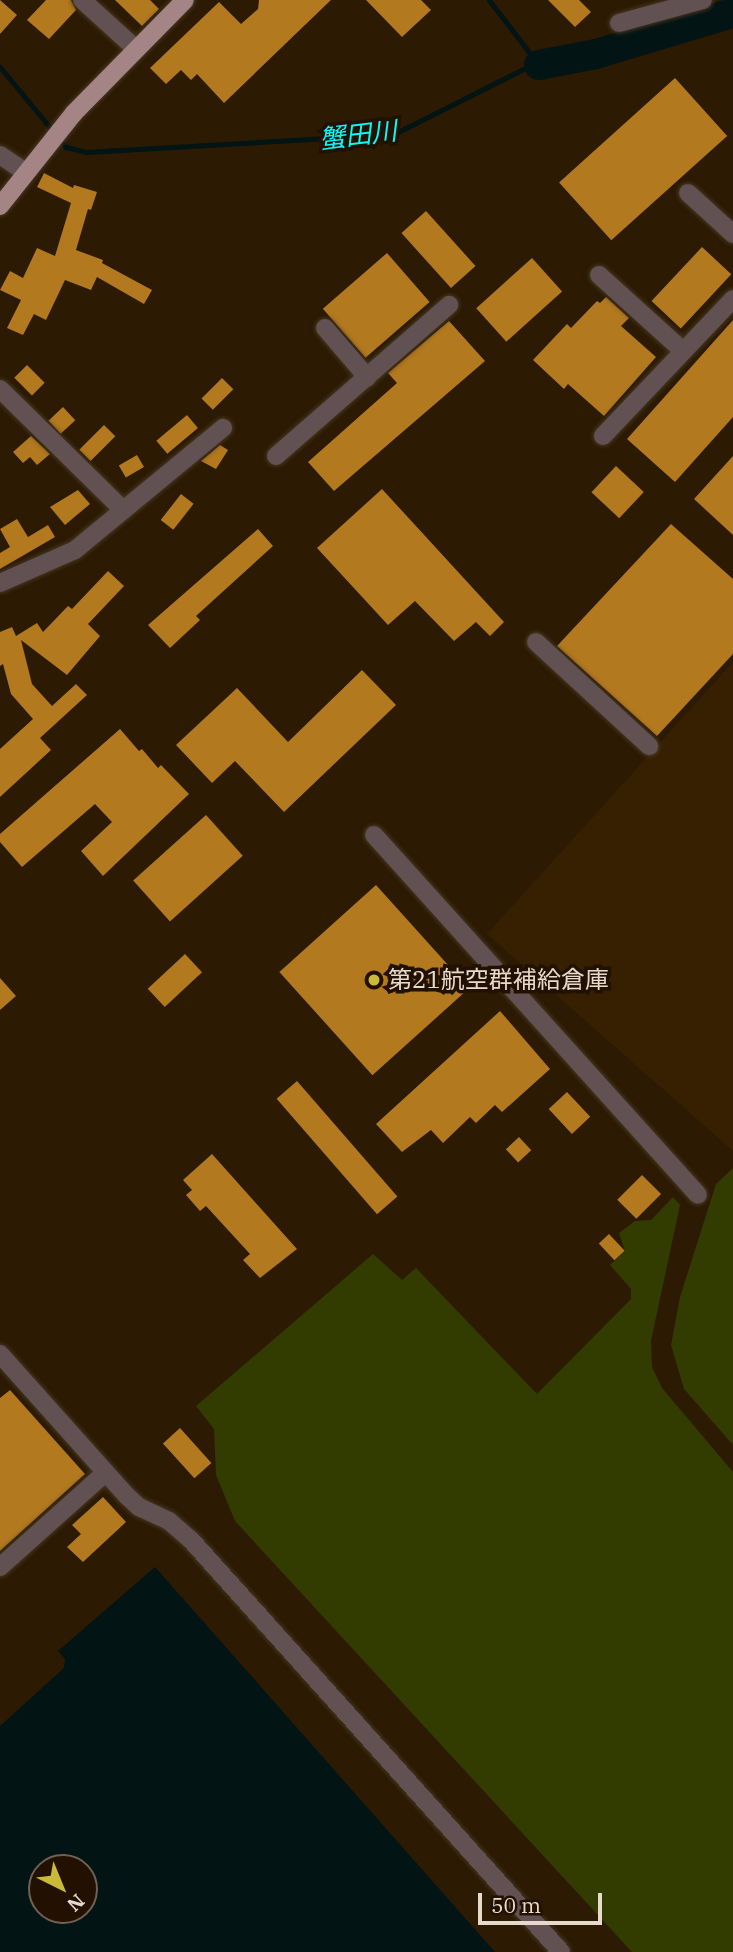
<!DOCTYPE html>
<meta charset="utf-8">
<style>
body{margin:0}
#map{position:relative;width:733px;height:1952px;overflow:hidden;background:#2c1a03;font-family:"IBM Plex Serif","Noto Sans JP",serif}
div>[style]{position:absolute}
.built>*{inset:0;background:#372002}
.green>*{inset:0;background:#323c00}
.water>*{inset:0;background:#031414}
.stream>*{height:5px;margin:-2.5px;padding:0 2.5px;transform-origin:2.5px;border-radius:2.5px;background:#031414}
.river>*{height:30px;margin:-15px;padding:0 15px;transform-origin:15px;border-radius:15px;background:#031414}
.building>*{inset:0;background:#b2791f;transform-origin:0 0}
.roads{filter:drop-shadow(0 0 2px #46351f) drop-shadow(0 0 2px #46351f)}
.minor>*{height:18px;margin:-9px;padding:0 9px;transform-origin:9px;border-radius:9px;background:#615152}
.major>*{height:18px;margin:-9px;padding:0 9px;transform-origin:9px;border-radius:9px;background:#a48485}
.dots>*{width:19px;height:19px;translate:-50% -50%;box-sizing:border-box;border:4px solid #210;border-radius:50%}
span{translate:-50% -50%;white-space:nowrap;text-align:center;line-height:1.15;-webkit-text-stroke:7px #210;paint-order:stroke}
.poi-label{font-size:24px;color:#e6dacc}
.left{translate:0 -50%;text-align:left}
.water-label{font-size:26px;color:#0afafc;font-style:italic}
.north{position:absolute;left:28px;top:1854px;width:70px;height:70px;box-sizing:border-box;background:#210;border:2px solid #706152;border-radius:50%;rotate:137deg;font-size:19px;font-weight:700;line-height:28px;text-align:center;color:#e6dacc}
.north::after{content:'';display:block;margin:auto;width:24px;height:32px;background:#c9ba3a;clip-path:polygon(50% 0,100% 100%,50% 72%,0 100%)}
.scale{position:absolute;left:478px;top:1893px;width:124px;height:32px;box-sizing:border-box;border:4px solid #e6dacc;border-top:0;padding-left:9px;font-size:21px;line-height:24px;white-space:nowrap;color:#e6dacc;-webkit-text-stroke:5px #210;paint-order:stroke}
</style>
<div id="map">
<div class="built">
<div style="clip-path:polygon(733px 662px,733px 1151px,487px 934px)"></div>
</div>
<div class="green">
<div style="clip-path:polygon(733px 1168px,733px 1445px,684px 1389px,671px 1345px,680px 1297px,716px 1184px)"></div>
<div style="clip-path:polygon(673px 1197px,680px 1205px,651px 1341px,652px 1367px,662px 1388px,733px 1472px,733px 1952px,632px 1952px,235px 1521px,216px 1475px,214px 1429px,196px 1406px,373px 1254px,402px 1280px,416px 1268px,537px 1394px,631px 1299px,631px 1289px,610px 1265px,625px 1251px,619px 1233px,635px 1221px,651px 1220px)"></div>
</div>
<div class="water">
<div style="clip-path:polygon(evenodd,155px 1567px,495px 1952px,0 1952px,0 1726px,64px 1668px,65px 1659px,58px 1651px,155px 1567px,42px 1868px,84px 1868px,84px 1910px,42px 1910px,42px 1868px)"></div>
</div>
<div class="stream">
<div style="left:0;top:67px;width:104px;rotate:50.5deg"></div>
<div style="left:66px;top:147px;width:21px;rotate:14deg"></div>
<div style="left:86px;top:152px;width:309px;rotate:-3.3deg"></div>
<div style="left:394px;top:134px;width:144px;rotate:-26.7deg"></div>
<div style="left:523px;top:69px;width:16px;rotate:-14deg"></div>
<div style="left:539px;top:65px;width:82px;rotate:-127.6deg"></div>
</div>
<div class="river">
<div style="left:539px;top:65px;width:58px;rotate:-10.9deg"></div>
<div style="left:596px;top:54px;width:143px;rotate:-16.7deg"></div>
</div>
<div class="building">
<div style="clip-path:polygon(0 0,17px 15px,0 34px)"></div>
<div style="clip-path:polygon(46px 0,71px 0,76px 10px,49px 39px,27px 20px)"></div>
<div style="clip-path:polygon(115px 0,150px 0,159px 9px,142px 26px)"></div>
<div style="clip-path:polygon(259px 0,331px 0,224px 103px,197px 74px,191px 80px,181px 70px,166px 84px,150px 68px,219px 2px,241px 24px,258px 9px)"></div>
<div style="clip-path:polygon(366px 0,421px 0,431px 10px,402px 37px)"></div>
<div style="clip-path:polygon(548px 0,579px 0,591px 12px,575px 27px)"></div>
<div style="left:675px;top:78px;width:78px;height:156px;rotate:48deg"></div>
<div style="clip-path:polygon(44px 173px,73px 188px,74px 185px,97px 192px,91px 210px,88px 209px,76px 250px,103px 260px,102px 263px,152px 290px,144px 304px,97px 277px,91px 290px,65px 280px,46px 320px,34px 314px,23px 335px,7px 328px,21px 300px,0 290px,10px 271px,23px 278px,37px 248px,55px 256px,71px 203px,37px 187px)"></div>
<div style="left:426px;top:211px;width:74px;height:33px;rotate:48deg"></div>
<div style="left:702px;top:247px;width:40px;height:74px;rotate:43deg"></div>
<div style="left:387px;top:253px;width:65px;height:85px;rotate:49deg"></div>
<div style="left:532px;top:258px;width:45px;height:75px;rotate:48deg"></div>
<div style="clip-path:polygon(606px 297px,629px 318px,621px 326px,656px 357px,604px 416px,568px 384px,564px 389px,533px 360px,567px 324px,571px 328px,597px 301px,600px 303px)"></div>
<div style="clip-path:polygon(733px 320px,733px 417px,675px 482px,627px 439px)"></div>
<div style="clip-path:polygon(449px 321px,485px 361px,334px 491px,308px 462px,397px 383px,388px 373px)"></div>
<div style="left:27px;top:365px;width:25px;height:18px;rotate:45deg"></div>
<div style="left:222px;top:378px;width:16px;height:29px;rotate:45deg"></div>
<div style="left:63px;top:407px;width:18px;height:20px;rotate:47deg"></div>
<div style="left:187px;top:415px;width:17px;height:40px;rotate:50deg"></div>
<div style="left:104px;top:425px;width:16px;height:35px;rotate:45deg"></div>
<div style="clip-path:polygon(31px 436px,50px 454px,37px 465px,30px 457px,23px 463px,13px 452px)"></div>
<div style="clip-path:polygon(220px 445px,228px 450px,216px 469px,201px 461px)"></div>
<div style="left:137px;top:455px;width:14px;height:21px;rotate:60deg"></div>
<div style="clip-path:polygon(733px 456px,733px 535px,694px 499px)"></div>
<div style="left:616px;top:466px;width:38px;height:36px;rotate:43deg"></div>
<div style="clip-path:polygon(382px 489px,504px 622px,490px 636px,476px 622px,454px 641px,415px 601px,388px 625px,317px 548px)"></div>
<div style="clip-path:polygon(78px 490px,90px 504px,65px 525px,50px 507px)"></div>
<div style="left:181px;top:494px;width:16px;height:33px;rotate:38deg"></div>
<div style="clip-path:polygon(17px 519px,28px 537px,48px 525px,55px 537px,0 569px,0 553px,10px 547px,0 529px)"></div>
<div style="clip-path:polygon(671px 524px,733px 579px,733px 654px,657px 736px,557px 646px)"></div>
<div style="clip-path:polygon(258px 529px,273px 546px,196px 616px,200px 620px,170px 648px,148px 625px)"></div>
<div style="clip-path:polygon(108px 571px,124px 586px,88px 624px,100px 636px,67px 675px,21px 640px,32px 684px,52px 706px,76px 684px,87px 695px,40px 738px,51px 750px,0 797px,0 749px,33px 719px,11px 694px,3px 664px,0 666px,0 632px,12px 627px,16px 636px,37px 623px,43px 632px,68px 606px,72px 609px)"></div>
<div style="clip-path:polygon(362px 670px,396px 705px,284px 812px,235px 761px,212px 783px,176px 745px,237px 688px,288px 742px)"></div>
<div style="clip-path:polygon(120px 729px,139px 751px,142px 749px,158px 768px,161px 765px,189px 794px,103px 876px,81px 851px,112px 822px,95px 804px,22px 867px,0 842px,0 834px)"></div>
<div style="left:206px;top:815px;width:55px;height:98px;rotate:48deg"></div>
<div style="left:376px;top:885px;width:139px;height:130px;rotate:48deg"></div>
<div style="left:185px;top:954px;width:25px;height:51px;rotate:47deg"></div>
<div style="clip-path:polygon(0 978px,16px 996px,0 1010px)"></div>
<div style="clip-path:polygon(500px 1011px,550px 1069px,502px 1112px,495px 1105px,476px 1123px,470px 1117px,443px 1143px,431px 1130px,402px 1152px,376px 1124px)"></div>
<div style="left:297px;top:1081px;width:153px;height:27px;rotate:49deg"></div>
<div style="left:567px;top:1092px;width:34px;height:25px;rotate:47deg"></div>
<div style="left:519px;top:1137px;width:18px;height:18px;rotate:47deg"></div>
<div style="clip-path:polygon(212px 1154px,297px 1249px,260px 1278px,243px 1260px,250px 1254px,206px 1206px,200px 1211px,186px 1195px,192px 1190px,183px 1180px)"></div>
<div style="left:642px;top:1175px;width:27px;height:35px;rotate:45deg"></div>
<div style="left:609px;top:1234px;width:23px;height:14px;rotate:47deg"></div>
<div style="clip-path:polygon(10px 1390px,85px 1474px,0 1551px,0 1398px)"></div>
<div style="left:180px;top:1428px;width:47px;height:23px;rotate:48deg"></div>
<div style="clip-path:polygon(103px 1497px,126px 1522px,83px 1562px,67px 1547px,81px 1534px,72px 1525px)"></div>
</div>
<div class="roads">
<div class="minor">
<div style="left:82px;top:0;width:73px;rotate:42.2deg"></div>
<div style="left:619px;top:23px;width:87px;rotate:-15.3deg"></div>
<div style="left:0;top:155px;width:30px;rotate:34deg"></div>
<div style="left:688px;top:193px;width:61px;rotate:42.3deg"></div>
<div style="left:599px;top:275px;width:113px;rotate:42.1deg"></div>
<div style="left:325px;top:328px;width:65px;rotate:49.4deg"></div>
<div style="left:0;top:389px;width:173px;rotate:44.5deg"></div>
<div style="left:603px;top:436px;width:189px;rotate:-46.5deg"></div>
<div style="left:276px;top:456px;width:230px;rotate:-41.1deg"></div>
<div style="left:0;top:583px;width:82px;rotate:-23.7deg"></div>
<div style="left:75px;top:550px;width:192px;rotate:-39.5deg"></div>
<div style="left:536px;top:642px;width:154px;rotate:42.6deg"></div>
<div style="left:374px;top:835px;width:484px;rotate:48deg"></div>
<div style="left:0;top:1354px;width:191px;rotate:48.2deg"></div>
<div style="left:127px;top:1496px;width:16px;rotate:43deg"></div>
<div style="left:139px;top:1507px;width:33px;rotate:25deg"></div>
<div style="left:169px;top:1521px;width:29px;rotate:41deg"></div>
<div style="left:191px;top:1540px;width:554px;rotate:48.07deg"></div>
<div style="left:0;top:1567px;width:141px;rotate:-41.8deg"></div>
</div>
<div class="major">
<div style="left:0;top:206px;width:119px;rotate:-51.5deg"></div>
<div style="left:74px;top:113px;width:158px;rotate:-45.5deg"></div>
</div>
</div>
<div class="dots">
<div style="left:374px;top:980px;background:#c9ba3a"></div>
</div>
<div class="poi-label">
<span class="left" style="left:388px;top:980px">第21航空群補給倉庫</span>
</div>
<div class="water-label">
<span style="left:358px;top:135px;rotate:-7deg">蟹田川</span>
</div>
<div class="north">N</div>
<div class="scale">50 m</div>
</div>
